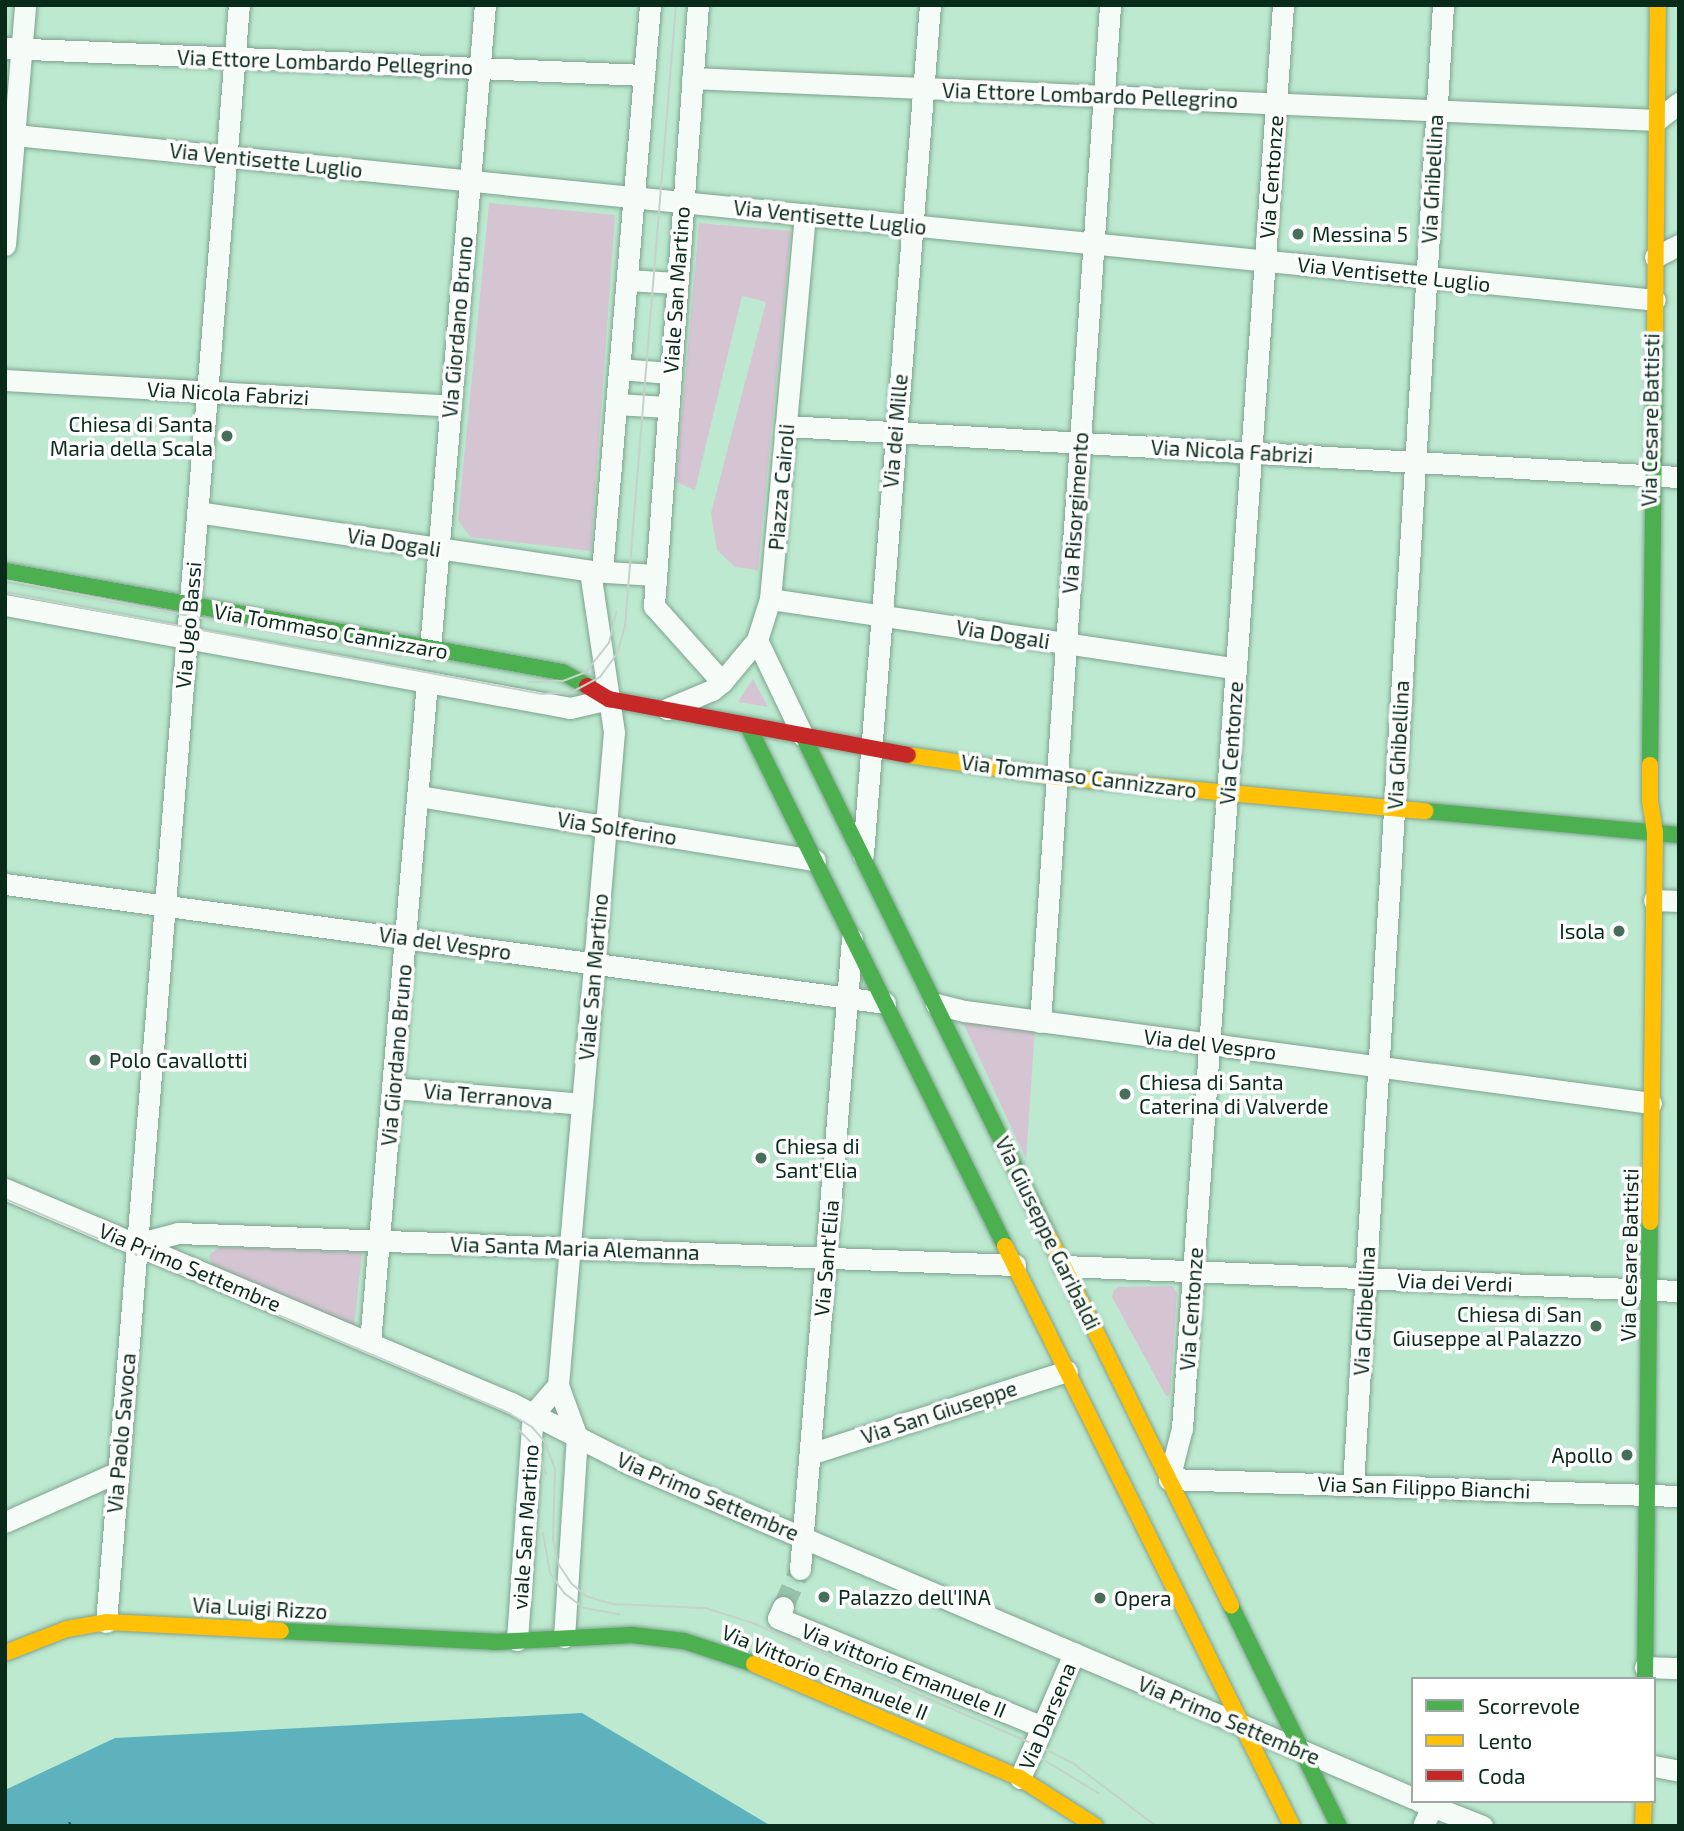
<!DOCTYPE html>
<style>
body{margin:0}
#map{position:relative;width:1684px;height:1831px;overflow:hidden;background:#bce9cf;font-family:"Exo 2",sans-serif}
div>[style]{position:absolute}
.green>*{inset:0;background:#d5c5d2}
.water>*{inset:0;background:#5eb2bd}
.ferry>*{height:2px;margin-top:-1px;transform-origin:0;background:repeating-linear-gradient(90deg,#204b57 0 9px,transparent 0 16px)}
.street-tunnel>*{height:21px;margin-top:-10.5px;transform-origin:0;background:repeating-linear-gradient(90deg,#98c3ab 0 21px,transparent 0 31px)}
.roads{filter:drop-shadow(0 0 2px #7ea28e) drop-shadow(0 0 2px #7ea28e)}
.street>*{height:21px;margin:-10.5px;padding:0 10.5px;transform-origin:10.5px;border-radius:10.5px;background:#f5fcf8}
.fast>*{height:16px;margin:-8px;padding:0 8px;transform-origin:8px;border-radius:8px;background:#4caf50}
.slow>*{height:16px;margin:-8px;padding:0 8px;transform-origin:8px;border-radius:8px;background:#ffc107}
.jam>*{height:16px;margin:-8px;padding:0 8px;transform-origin:8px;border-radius:8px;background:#c62828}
.tram>*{height:2px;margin:-1px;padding:0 1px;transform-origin:1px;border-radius:1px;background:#c4d2ca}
.dots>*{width:19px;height:19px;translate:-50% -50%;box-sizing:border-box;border:4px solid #fff;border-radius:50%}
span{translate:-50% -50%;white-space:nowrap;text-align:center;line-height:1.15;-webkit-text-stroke:7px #fff;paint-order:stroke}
.street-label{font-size:21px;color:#082b1a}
.poi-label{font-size:21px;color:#082b1a}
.left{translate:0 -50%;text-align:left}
.right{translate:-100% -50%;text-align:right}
.frame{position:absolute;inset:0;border:7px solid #082b1a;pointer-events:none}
.legend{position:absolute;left:1411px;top:1677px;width:245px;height:126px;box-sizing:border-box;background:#fff;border:2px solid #9caaa3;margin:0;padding:9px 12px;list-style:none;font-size:21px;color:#082b1a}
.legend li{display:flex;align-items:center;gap:14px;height:35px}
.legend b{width:35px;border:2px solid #9caaa3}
</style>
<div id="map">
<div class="green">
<div style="clip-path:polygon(489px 203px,615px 215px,591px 551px,471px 537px,458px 521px)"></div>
<div style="clip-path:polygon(699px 223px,791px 231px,758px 570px,735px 567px,717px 550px,711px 513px,766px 302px,742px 296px,695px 490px,676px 482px)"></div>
<div style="clip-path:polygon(753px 679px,768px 707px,738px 702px)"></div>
<div style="clip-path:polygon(961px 1018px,1035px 1028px,1026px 1159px)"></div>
<div style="clip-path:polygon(220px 1247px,362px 1252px,354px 1328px,212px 1266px,209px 1255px)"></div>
<div style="clip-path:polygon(1172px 1286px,1177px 1293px,1170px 1395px,1166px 1396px,1112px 1297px,1114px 1290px,1119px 1287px)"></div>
</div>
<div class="water">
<div style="clip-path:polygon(582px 1713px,771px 1826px,5px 1826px,5px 1790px,115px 1738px)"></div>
</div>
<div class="ferry">
<div style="left:69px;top:1822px;width:4px;rotate:63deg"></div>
</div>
<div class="street-tunnel">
<div style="left:783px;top:1607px;width:42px;rotate:-65.9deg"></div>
</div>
<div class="roads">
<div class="street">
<div style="left:698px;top:5px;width:603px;rotate:94.19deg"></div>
<div style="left:654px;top:606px;width:102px;rotate:48.2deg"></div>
<div style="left:1283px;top:5px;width:1427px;rotate:94.06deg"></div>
<div style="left:1182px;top:1428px;width:53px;rotate:104.3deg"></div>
<div style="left:1169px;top:1479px;width:510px;rotate:1.91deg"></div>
<div style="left:5px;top:48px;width:640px;rotate:2.42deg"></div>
<div style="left:692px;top:78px;width:966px;rotate:2.49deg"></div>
<div style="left:1657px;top:120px;width:28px;rotate:-38deg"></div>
<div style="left:5px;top:134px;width:1658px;rotate:5.74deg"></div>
<div style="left:5px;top:245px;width:241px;rotate:-85.2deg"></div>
<div style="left:1655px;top:257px;width:27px;rotate:-27deg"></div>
<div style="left:627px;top:280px;width:49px;rotate:3.5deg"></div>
<div style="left:619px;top:369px;width:51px;rotate:4.5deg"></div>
<div style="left:5px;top:380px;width:447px;rotate:3.3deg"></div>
<div style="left:616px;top:404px;width:51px;rotate:3.4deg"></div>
<div style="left:786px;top:426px;width:894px;rotate:3.27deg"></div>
<div style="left:197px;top:512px;width:397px;rotate:8.5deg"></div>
<div style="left:590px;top:571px;width:65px;rotate:3.5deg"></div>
<div style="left:602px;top:571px;width:568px;rotate:-85.15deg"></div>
<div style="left:770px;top:599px;width:471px;rotate:8.5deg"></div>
<div style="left:5px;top:605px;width:574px;rotate:10.33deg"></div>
<div style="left:570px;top:708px;width:40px;rotate:-13deg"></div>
<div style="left:757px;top:640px;width:106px;rotate:64.4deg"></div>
<div style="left:430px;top:649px;width:646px;rotate:-85.12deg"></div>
<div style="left:667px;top:709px;width:49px;rotate:-22.9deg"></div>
<div style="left:712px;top:690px;width:13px;rotate:-39deg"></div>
<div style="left:722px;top:682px;width:55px;rotate:-50.2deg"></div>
<div style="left:757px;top:640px;width:43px;rotate:-72.4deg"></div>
<div style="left:770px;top:599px;width:386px;rotate:-84.8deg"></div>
<div style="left:419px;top:796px;width:401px;rotate:9.2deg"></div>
<div style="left:863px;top:854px;width:852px;rotate:-85.49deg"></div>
<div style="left:5px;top:884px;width:888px;rotate:7.7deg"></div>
<div style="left:1654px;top:900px;width:25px;rotate:2deg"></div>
<div style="left:936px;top:1004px;width:30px;rotate:14deg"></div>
<div style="left:965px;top:1011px;width:692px;rotate:7.64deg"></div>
<div style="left:1040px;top:1022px;width:1019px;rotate:-86.06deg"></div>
<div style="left:393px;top:1088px;width:190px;rotate:4.8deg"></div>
<div style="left:5px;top:1189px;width:549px;rotate:22.92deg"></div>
<div style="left:511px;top:1403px;width:131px;rotate:27.1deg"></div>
<div style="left:628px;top:1463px;width:853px;rotate:23.11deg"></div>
<div style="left:137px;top:1244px;width:42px;rotate:-15deg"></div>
<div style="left:178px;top:1233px;width:838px;rotate:2.19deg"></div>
<div style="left:1064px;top:1266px;width:616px;rotate:2.33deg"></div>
<div style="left:370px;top:1343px;width:663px;rotate:-85.07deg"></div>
<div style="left:810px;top:1454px;width:270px;rotate:-17.9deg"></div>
<div style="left:1353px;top:1485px;width:1483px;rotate:-86.52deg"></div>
<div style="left:5px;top:1522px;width:124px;rotate:-23.9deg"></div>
<div style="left:800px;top:1569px;width:632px;rotate:-85.28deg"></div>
<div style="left:783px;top:1607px;width:12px;rotate:114deg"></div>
<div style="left:778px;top:1618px;width:286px;rotate:22.4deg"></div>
<div style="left:106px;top:1622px;width:1622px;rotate:-85.3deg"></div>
<div style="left:564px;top:1637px;width:200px;rotate:-86.3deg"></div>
<div style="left:577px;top:1437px;width:55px;rotate:-110.1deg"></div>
<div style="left:558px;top:1385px;width:655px;rotate:-85.1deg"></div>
<div style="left:614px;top:732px;width:163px;rotate:-98.5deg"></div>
<div style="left:517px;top:1640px;width:227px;rotate:-86deg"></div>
<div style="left:533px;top:1414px;width:38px;rotate:-49deg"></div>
<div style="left:1645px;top:1667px;width:34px;rotate:2deg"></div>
<div style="left:1654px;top:1766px;width:25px;rotate:11deg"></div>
<div style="left:1020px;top:1778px;width:136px;rotate:-66.6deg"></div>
<div style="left:1419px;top:1801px;width:68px;rotate:21.6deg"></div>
<div style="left:1423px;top:1826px;width:22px;rotate:-66deg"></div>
</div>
<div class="fast">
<div style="left:5px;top:571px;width:566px;rotate:10.28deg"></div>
<div style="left:562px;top:672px;width:29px;rotate:29deg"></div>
<div style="left:748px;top:726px;width:580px;rotate:63.7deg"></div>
<div style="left:803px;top:736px;width:558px;rotate:63.85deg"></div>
<div style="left:1650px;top:765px;width:431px;rotate:-89.3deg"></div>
<div style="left:1425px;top:811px;width:255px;rotate:5.4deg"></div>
<div style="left:1231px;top:1606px;width:245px;rotate:63.9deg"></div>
<div style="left:281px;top:1631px;width:214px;rotate:2.9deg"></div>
<div style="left:495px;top:1642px;width:137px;rotate:-2.9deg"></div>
<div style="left:632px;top:1635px;width:52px;rotate:6.6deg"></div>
<div style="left:684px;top:1641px;width:74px;rotate:18.2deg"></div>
<div style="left:1645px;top:1679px;width:457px;rotate:-89.4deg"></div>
</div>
<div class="slow">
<div style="left:1655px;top:334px;width:329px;rotate:-89.5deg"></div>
<div style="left:908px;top:755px;width:151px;rotate:8.4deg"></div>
<div style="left:1057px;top:777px;width:370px;rotate:5.3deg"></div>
<div style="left:1650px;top:765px;width:36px;rotate:90deg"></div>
<div style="left:1650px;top:801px;width:32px;rotate:81deg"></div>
<div style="left:1655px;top:833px;width:389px;rotate:90.7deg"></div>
<div style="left:1049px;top:1237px;width:411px;rotate:63.7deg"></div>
<div style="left:1005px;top:1246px;width:647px;rotate:63.67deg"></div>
<div style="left:5px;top:1653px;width:66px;rotate:-21.2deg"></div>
<div style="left:67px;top:1629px;width:40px;rotate:-10deg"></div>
<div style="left:106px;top:1622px;width:175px;rotate:2.9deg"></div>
<div style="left:754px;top:1664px;width:289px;rotate:23.2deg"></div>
<div style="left:1020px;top:1778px;width:89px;rotate:32.6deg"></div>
<div style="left:1643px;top:1826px;width:25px;rotate:-88deg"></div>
</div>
<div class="jam">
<div style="left:587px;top:686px;width:26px;rotate:31deg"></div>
<div style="left:609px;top:699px;width:304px;rotate:10.6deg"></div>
</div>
</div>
<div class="tram">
<div style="left:5px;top:580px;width:403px;rotate:11deg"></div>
<div style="left:5px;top:593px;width:546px;rotate:10.65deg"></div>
<div style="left:542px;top:694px;width:30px;rotate:-4deg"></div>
<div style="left:572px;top:692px;width:32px;rotate:-28deg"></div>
<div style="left:600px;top:677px;width:29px;rotate:-54deg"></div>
<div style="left:617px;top:654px;width:29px;rotate:-74deg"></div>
<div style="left:625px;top:626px;width:623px;rotate:-85.31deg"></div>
<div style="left:528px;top:682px;width:35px;rotate:-2deg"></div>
<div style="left:563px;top:681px;width:25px;rotate:-21deg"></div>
<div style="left:586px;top:672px;width:37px;rotate:-52deg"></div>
<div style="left:609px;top:643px;width:32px;rotate:-77deg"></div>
<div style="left:5px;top:1199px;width:545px;rotate:22.99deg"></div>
<div style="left:507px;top:1412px;width:29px;rotate:31deg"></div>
<div style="left:532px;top:1427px;width:20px;rotate:49deg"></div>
<div style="left:545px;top:1442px;width:29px;rotate:70deg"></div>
<div style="left:555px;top:1469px;width:71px;rotate:91.6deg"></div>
<div style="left:553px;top:1540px;width:26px;rotate:77deg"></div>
<div style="left:559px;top:1565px;width:23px;rotate:56deg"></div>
<div style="left:572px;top:1584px;width:18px;rotate:41deg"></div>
<div style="left:586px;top:1596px;width:27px;rotate:17deg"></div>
<div style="left:612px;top:1604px;width:93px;rotate:2.5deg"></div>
<div style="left:705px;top:1608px;width:47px;rotate:17.3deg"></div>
<div style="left:750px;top:1622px;width:323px;rotate:23.3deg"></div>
<div style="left:1047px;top:1750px;width:30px;rotate:27deg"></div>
<div style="left:1074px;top:1764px;width:103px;rotate:37.1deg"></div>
<div style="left:517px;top:1428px;width:29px;rotate:46deg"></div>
<div style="left:537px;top:1449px;width:27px;rotate:70deg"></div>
<div style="left:543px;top:1533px;width:41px;rotate:80.1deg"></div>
<div style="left:550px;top:1573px;width:24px;rotate:55deg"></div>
<div style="left:564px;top:1593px;width:25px;rotate:37deg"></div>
<div style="left:584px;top:1608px;width:36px;rotate:10deg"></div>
<div style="left:1036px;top:1755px;width:73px;rotate:31.5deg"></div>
</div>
<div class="dots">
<div style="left:1298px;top:234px;background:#476e59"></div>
<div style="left:227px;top:436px;background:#476e59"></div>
<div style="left:1619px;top:931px;background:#476e59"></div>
<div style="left:95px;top:1060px;background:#476e59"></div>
<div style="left:1125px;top:1094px;background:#476e59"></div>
<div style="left:761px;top:1158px;background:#476e59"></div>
<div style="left:1596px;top:1326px;background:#476e59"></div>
<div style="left:1627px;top:1455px;background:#476e59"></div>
<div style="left:824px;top:1597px;background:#476e59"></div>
<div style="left:1100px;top:1598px;background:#476e59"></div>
</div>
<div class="street-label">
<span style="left:325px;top:62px;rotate:2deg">Via Ettore Lombardo Pellegrino</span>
<span style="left:1090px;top:95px;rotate:2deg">Via Ettore Lombardo Pellegrino</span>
<span style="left:266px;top:160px;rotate:6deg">Via Ventisette Luglio</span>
<span style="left:1271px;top:177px;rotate:-86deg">Via Centonze</span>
<span style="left:1432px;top:179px;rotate:-87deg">Via Ghibellina</span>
<span style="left:830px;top:217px;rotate:6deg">Via Ventisette Luglio</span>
<span style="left:1394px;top:274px;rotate:6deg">Via Ventisette Luglio</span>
<span style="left:676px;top:290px;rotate:-86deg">Viale San Martino</span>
<span style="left:457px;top:327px;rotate:-85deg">Via Giordano Bruno</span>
<span style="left:228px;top:393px;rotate:3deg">Via Nicola Fabrizi</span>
<span style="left:1650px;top:420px;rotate:-89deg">Via Cesare Battisti</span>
<span style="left:895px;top:431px;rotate:-85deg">Via dei Mille</span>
<span style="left:1232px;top:451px;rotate:3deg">Via Nicola Fabrizi</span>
<span style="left:781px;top:487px;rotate:-85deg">Piazza Cairoli</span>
<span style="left:1075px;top:513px;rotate:-86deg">Via Risorgimento</span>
<span style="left:394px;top:542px;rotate:9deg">Via Dogali</span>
<span style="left:188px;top:625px;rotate:-85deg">Via Ugo Bassi</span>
<span style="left:331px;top:631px;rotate:10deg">Via Tommaso Cannizzaro</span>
<span style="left:1003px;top:634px;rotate:9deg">Via Dogali</span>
<span style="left:1231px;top:743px;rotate:-86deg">Via Centonze</span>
<span style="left:1398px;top:745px;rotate:-87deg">Via Ghibellina</span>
<span style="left:1079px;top:776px;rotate:7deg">Via Tommaso Cannizzaro</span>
<span style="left:617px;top:828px;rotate:9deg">Via Solferino</span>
<span style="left:445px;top:943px;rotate:8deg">Via del Vespro</span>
<span style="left:593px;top:977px;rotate:-85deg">Viale San Martino</span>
<span style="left:1210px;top:1044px;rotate:7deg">Via del Vespro</span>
<span style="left:396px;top:1055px;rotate:-85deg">Via Giordano Bruno</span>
<span style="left:488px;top:1096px;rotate:5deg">Via Terranova</span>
<span style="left:1048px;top:1233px;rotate:64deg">Via Giuseppe Garibaldi</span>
<span style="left:575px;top:1248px;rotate:2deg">Via Santa Maria Alemanna</span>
<span style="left:1629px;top:1255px;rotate:-89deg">Via Cesare Battisti</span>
<span style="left:826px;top:1258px;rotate:-85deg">Via Sant'Elia</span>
<span style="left:190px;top:1267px;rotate:23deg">Via Primo Settembre</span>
<span style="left:1455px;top:1282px;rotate:2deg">Via dei Verdi</span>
<span style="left:1191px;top:1309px;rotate:-86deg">Via Centonze</span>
<span style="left:1364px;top:1311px;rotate:-87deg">Via Ghibellina</span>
<span style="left:939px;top:1412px;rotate:-18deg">Via San Giuseppe</span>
<span style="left:121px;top:1433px;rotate:-85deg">Via Paolo Savoca</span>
<span style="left:1424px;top:1487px;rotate:2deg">Via San Filippo Bianchi</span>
<span style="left:708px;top:1496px;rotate:23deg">Via Primo Settembre</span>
<span style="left:525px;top:1527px;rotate:-86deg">viale San Martino</span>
<span style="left:260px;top:1608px;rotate:3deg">Via Luigi Rizzo</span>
<span style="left:904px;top:1670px;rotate:22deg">Via vittorio Emanuele II</span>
<span style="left:825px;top:1672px;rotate:22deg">Via Vittorio Emanuele II</span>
<span style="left:1047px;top:1716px;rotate:-67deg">Via Darsena</span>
<span style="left:1229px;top:1720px;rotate:23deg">Via Primo Settembre</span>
</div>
<div class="poi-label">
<span class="left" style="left:1312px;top:234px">Messina 5</span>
<span class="right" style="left:213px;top:436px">Chiesa di Santa<br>Maria della Scala</span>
<span class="right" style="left:1605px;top:931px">Isola</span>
<span class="left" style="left:109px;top:1060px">Polo Cavallotti</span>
<span class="left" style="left:1139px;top:1094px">Chiesa di Santa<br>Caterina di Valverde</span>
<span class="left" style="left:775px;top:1158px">Chiesa di<br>Sant'Elia</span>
<span class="right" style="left:1582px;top:1326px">Chiesa di San<br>Giuseppe al Palazzo</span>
<span class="right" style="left:1613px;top:1455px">Apollo</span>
<span class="left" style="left:838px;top:1597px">Palazzo dell'INA</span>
<span class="left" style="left:1114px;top:1598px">Opera</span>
</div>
<div class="frame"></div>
<ul class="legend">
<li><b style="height:9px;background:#4caf50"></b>Scorrevole</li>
<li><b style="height:9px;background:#ffc107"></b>Lento</li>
<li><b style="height:9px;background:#c62828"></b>Coda</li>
</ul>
</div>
